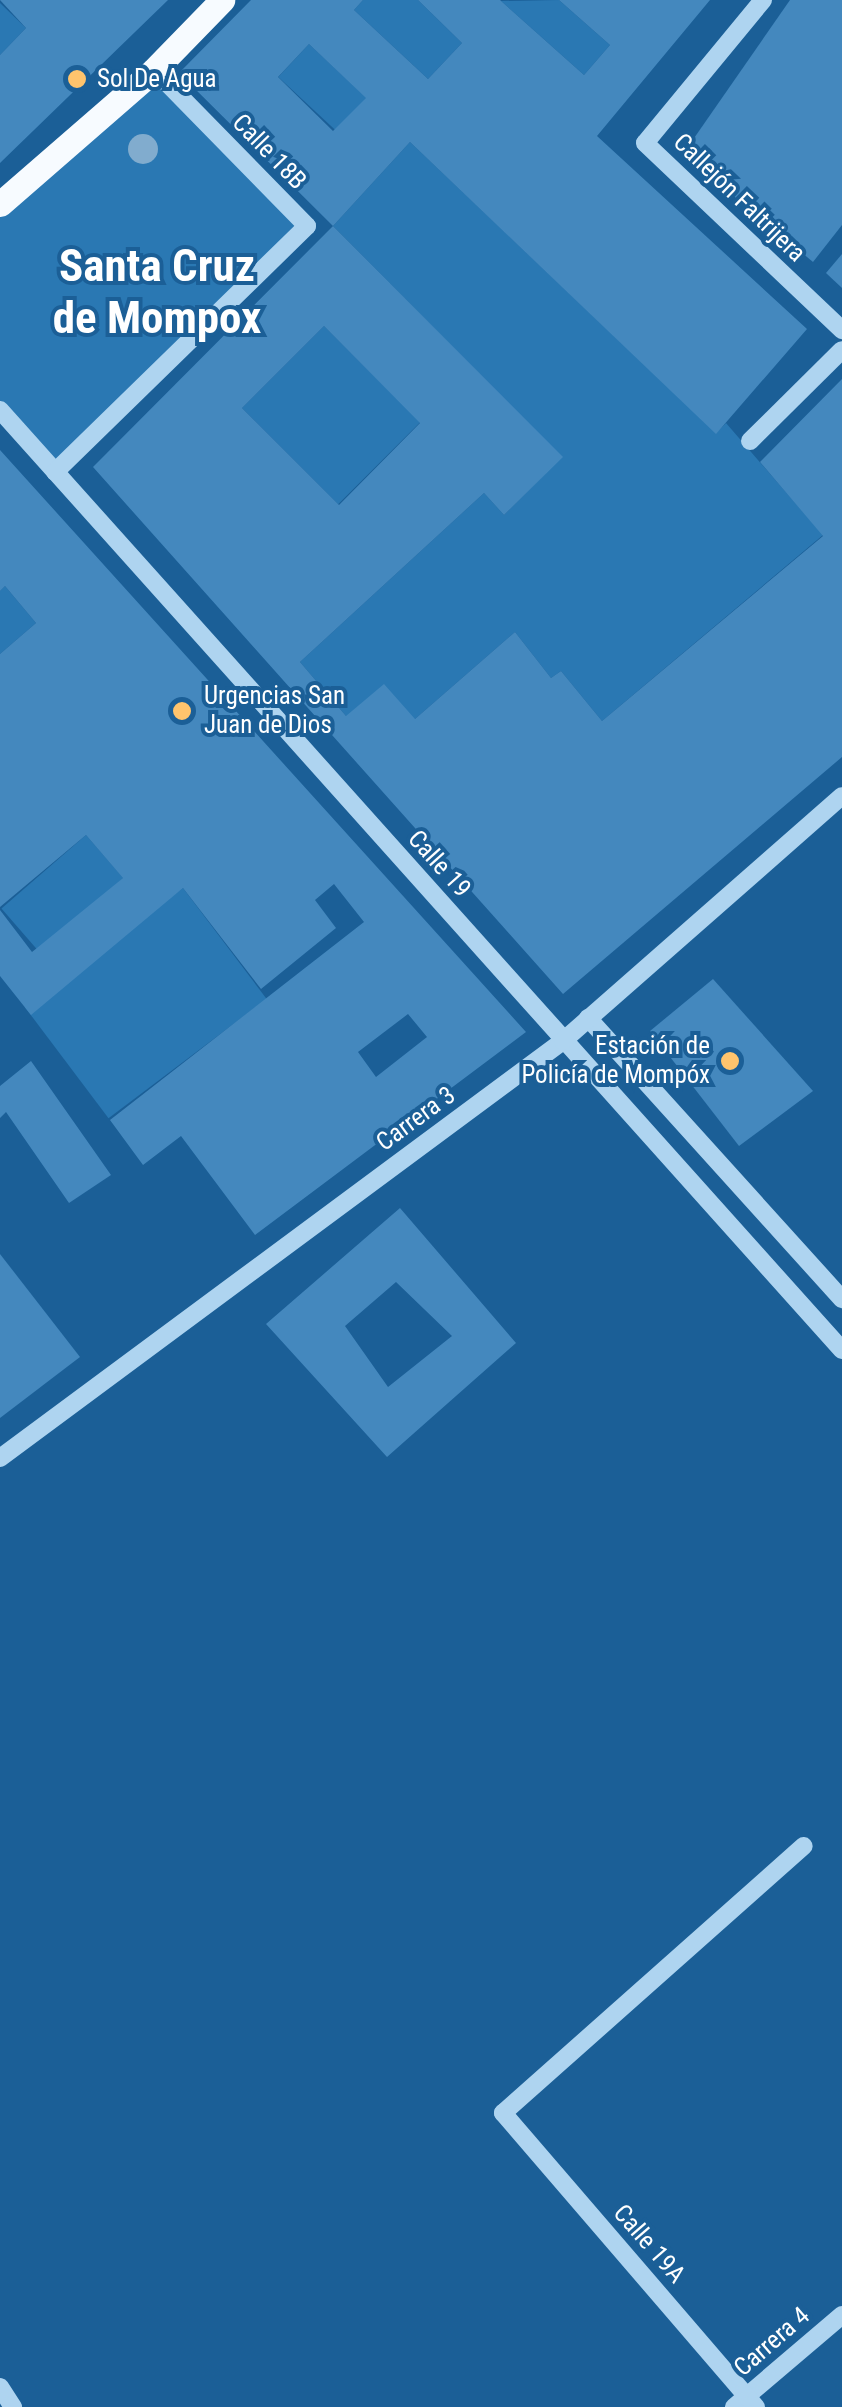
<!DOCTYPE html>
<meta charset="utf-8">
<style>
body{margin:0}
#map{position:relative;width:842px;height:2407px;overflow:hidden;background:#1b5f97;font-family:"Roboto Condensed",sans-serif}
div>[style]{position:absolute}
.green>*{inset:0;background:#2a78b3;transform-origin:0 0}
.building>*{inset:0;background:#4488be}
.minor>*{height:18px;margin:-9px;padding:0 9px;transform-origin:9px;border-radius:9px;background:#aed4f0}
.major>*{height:25px;margin:-12.5px;padding:0 12.5px;transform-origin:12.5px;border-radius:12.5px;background:#f7fbff}
.trees>*{width:30px;height:30px;margin:-15px;border-radius:50%;background:#81acce}
.dots>*{width:28px;height:28px;translate:-50% -50%;box-sizing:border-box;border:5px solid #1b5f97;border-radius:50%}
span{translate:-50% -50%;white-space:nowrap;text-align:center;line-height:1.15;-webkit-text-stroke:8px #1b5f97;paint-order:stroke}
.poi-label{font-size:25px;color:#fff}
.left{translate:0 -50%;text-align:left}
.right{translate:-100% -50%;text-align:right}
.street-label{font-size:25px;color:#fff}
.town-label{font-size:45px;color:#fff;font-weight:700}
</style>
<div id="map">
<div class="green">
<div style="clip-path:polygon(363px 0,418px 0,462px 43px,428px 79px,354px 10px)"></div>
<div style="clip-path:polygon(559px 0,610px 45px,584px 75px,501px 1px)"></div>
<div style="clip-path:polygon(0 3px,26px 28px,0 55px)"></div>
<div style="left:309px;top:44px;width:79px;height:45px;rotate:43deg"></div>
<div style="clip-path:polygon(154px 70px,307px 226px,55px 472px,0 410px,0 204px)"></div>
<div style="clip-path:polygon(410px 142px,716px 433px,726px 423px,823px 535px,602px 721px,561px 671px,551px 678px,515px 632px,415px 719px,346px 716px,300px 662px,484px 493px,504px 515px,562px 457px,333px 226px)"></div>
<div style="left:324px;top:326px;width:136px;height:116px;rotate:45deg"></div>
<div style="clip-path:polygon(5px 586px,36px 623px,0 654px,0 591px)"></div>
<div style="left:86px;top:835px;width:57px;height:112px;rotate:49deg"></div>
<div style="left:183px;top:888px;width:139px;height:198px;rotate:53deg"></div>
</div>
<div class="building">
<div style="clip-path:polygon(0 0,168px 0,0 163px,0 55px,26px 28px)"></div>
<div style="clip-path:polygon(evenodd,251px 0,363px 0,354px 10px,428px 79px,462px 43px,418px 0,500px 0,584px 75px,610px 45px,559px 0,710px 0,597px 136px,807px 329px,716px 434px,410px 142px,333px 226px,179px 73px,251px 0,309px 44px,366px 98px,333px 131px,278px 77px,309px 44px)"></div>
<div style="clip-path:polygon(790px 0,842px 0,842px 225px,813px 262px,683px 154px)"></div>
<div style="clip-path:polygon(evenodd,333px 226px,563px 457px,504px 515px,484px 493px,300px 662px,346px 716px,384px 684px,415px 719px,515px 632px,551px 678px,561px 671px,602px 721px,823px 536px,760px 462px,842px 379px,842px 757px,563px 994px,93px 467px,333px 226px,324px 326px,420px 423px,339px 505px,242px 408px,324px 326px)"></div>
<div style="clip-path:polygon(842px 254px,842px 288px,826px 273px)"></div>
<div style="clip-path:polygon(evenodd,0 450px,526px 1032px,255px 1235px,181px 1136px,143px 1165px,110px 1120px,364px 922px,334px 884px,315px 900px,336px 928px,261px 989px,183px 888px,31px 1015px,0 976px,0 910px,32px 952px,123px 878px,86px 835px,0 907px,0 654px,36px 623px,5px 586px,0 591px,0 450px,408px 1014px,427px 1037px,376px 1077px,358px 1052px,408px 1014px)"></div>
<div style="clip-path:polygon(713px 979px,813px 1091px,739px 1146px,650px 1031px)"></div>
<div style="clip-path:polygon(31px 1061px,111px 1175px,69px 1203px,6px 1112px,0 1118px,0 1086px)"></div>
<div style="clip-path:polygon(evenodd,400px 1208px,516px 1343px,387px 1457px,266px 1324px,400px 1208px,396px 1282px,452px 1336px,388px 1387px,345px 1326px,396px 1282px)"></div>
<div style="clip-path:polygon(0 1254px,80px 1357px,0 1418px)"></div>
</div>
<div class="minor">
<div style="left:763px;top:0;width:185px;rotate:129.5deg"></div>
<div style="left:645px;top:143px;width:272px;rotate:43.5deg"></div>
<div style="left:0;top:410px;width:1262px;rotate:48.15deg"></div>
<div style="left:750px;top:441px;width:129px;rotate:-44.7deg"></div>
<div style="left:55px;top:472px;width:352px;rotate:-44.3deg"></div>
<div style="left:307px;top:226px;width:219px;rotate:-134.4deg"></div>
<div style="left:588px;top:1018px;width:379px;rotate:47.9deg"></div>
<div style="left:0;top:1458px;width:701px;rotate:-36.53deg"></div>
<div style="left:563px;top:1041px;width:371px;rotate:-41.3deg"></div>
<div style="left:0;top:2387px;width:24px;rotate:57deg"></div>
<div style="left:734px;top:2407px;width:142px;rotate:-40.4deg"></div>
<div style="left:756px;top:2407px;width:388px;rotate:-130.7deg"></div>
<div style="left:503px;top:2113px;width:402px;rotate:-41.6deg"></div>
</div>
<div class="major">
<div style="left:0;top:204px;width:204px;rotate:-41deg"></div>
<div style="left:154px;top:70px;width:98px;rotate:-45.8deg"></div>
</div>
<div class="trees">
<div style="left:143px;top:149px"></div>
</div>
<div class="dots">
<div style="left:77px;top:79px;background:#ffc46d"></div>
<div style="left:182px;top:711px;background:#ffc46d"></div>
<div style="left:730px;top:1061px;background:#ffc46d"></div>
</div>
<div class="poi-label">
<span class="left" style="left:97px;top:79px">Sol De Agua</span>
<span class="left" style="left:204px;top:711px">Urgencias San<br>Juan de Dios</span>
<span class="right" style="left:710px;top:1061px">Estación de<br>Policía de Mompóx</span>
</div>
<div class="street-label">
<span style="left:269px;top:152px;rotate:46deg">Calle 18B</span>
<span style="left:739px;top:198px;rotate:44deg">Callejón Faltrijera</span>
<span style="left:439px;top:864px;rotate:48deg">Calle 19</span>
<span style="left:416px;top:1119px;rotate:-36deg">Carrera 3</span>
<span style="left:649px;top:2244px;rotate:49deg">Calle 19A</span>
<span style="left:772px;top:2342px;rotate:-41deg">Carrera 4</span>
</div>
<div class="town-label">
<span style="left:157px;top:292px">Santa Cruz<br>de Mompox</span>
</div>
</div>
